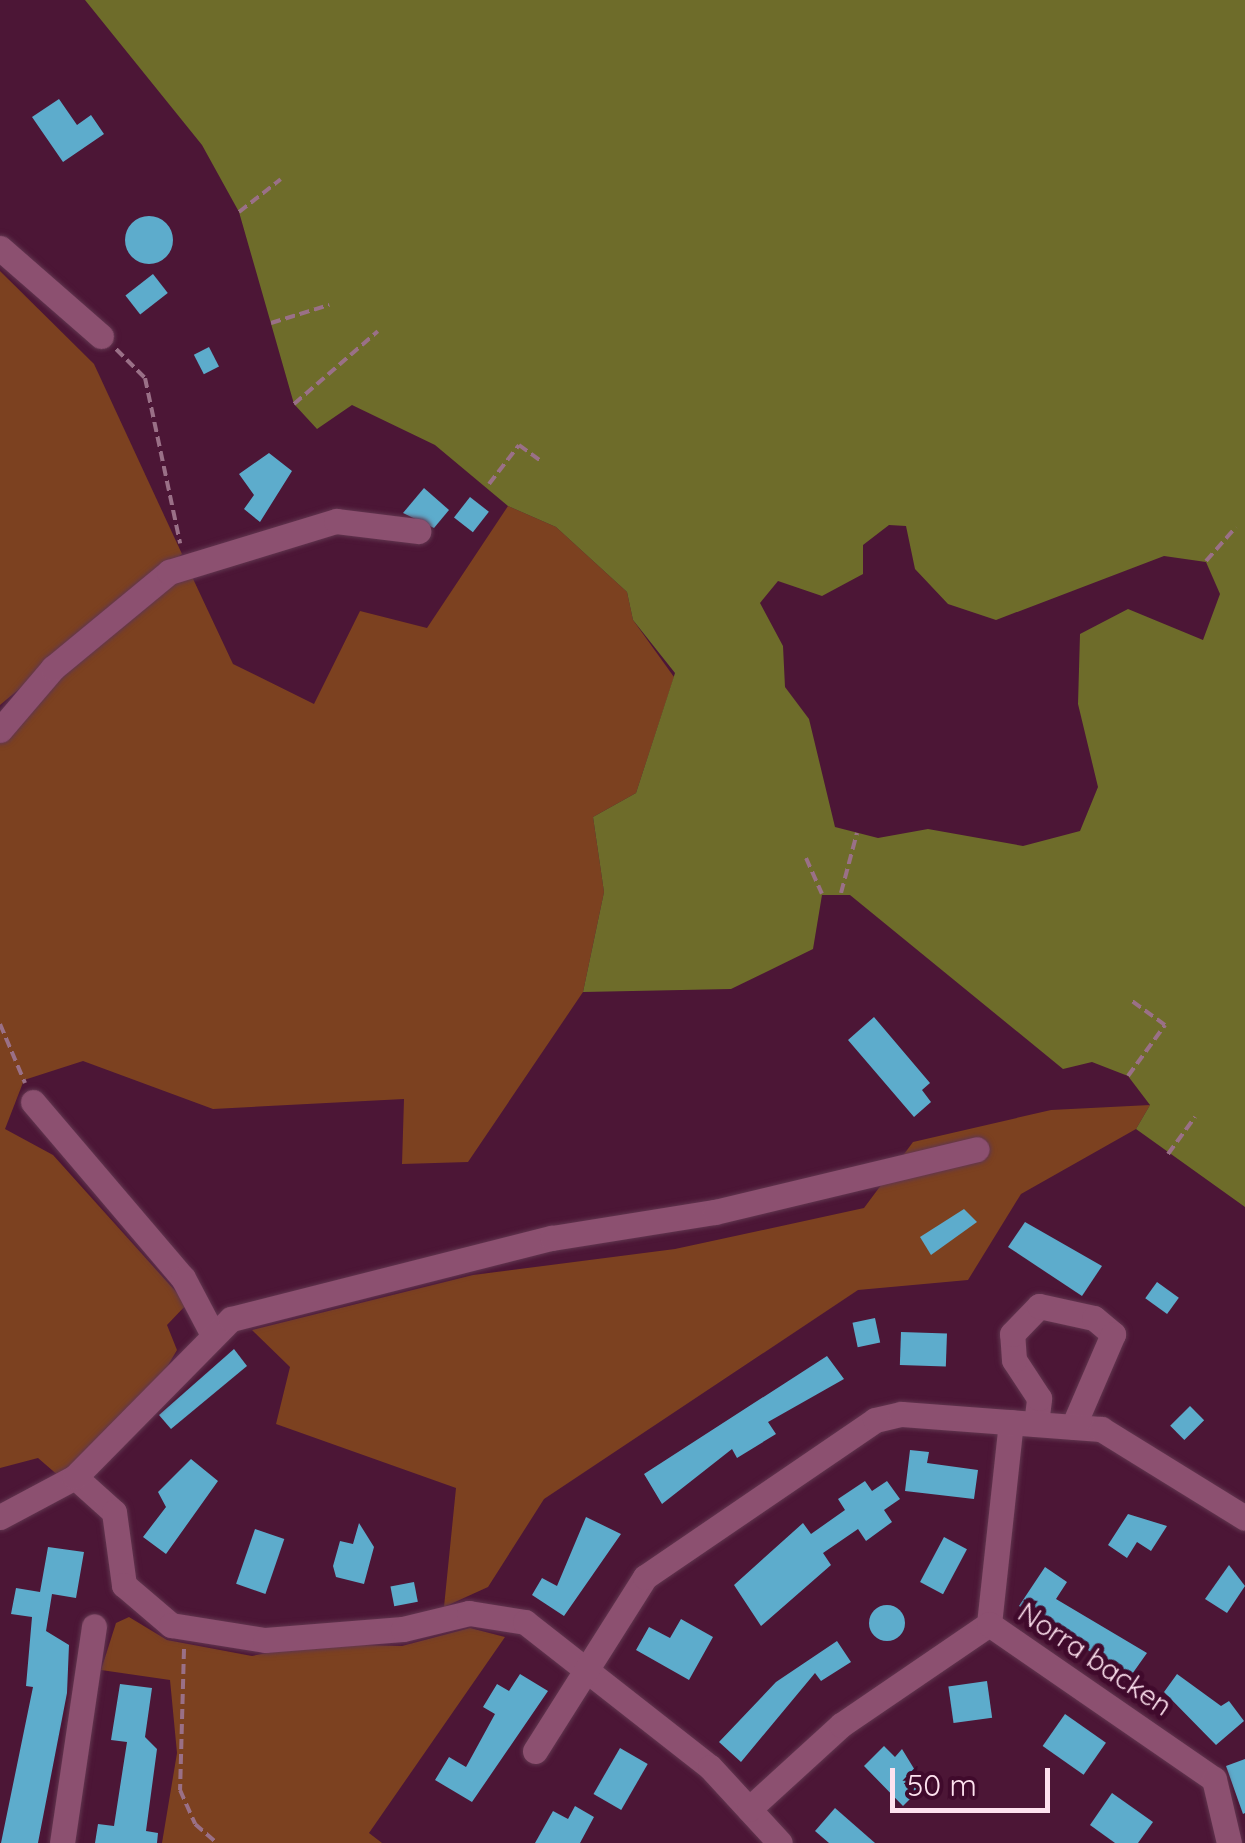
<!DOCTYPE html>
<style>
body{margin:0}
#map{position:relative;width:1245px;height:1843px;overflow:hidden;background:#4c1636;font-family:Quicksand,sans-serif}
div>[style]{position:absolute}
.green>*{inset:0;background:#7c4120}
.water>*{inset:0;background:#6e6c2a}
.building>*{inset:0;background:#5daccc;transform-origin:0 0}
.round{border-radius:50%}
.path>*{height:4px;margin-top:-2px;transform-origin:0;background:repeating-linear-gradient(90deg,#9a7087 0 10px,transparent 0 15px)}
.roads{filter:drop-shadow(0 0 2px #61364f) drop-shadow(0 0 2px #61364f)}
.minor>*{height:25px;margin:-12.5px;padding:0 12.5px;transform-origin:12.5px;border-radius:12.5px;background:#8c5070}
span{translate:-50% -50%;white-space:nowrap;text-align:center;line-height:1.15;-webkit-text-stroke:10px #400a2c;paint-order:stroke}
.street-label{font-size:28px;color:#fee2ef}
.scale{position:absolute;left:890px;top:1768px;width:160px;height:45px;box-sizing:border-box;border:5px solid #fee2ef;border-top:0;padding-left:12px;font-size:30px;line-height:35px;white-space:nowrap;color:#fee2ef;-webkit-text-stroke:8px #400a2c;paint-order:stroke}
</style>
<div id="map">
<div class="green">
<div style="clip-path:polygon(0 271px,94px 364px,182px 554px,0 705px)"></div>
<div style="clip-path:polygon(508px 506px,556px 527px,627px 592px,633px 620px,674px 677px,636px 793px,593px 817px,604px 892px,583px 992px,468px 1162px,402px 1164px,404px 1099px,213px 1109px,83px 1061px,24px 1080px,5px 1129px,53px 1155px,187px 1304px,167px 1325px,177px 1350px,154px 1389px,60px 1477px,38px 1458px,0 1468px,0 733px,187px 566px,233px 664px,314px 704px,360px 611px,427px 628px)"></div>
<div style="clip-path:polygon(1150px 1105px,1136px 1129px,1021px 1194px,968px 1280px,858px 1290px,544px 1499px,488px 1587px,444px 1607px,456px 1488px,276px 1424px,290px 1367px,252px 1330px,473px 1275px,675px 1249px,864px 1208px,913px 1142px,1051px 1110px)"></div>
<div style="clip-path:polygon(129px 1617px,167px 1640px,252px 1656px,313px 1644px,402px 1646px,470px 1628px,505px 1637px,369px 1833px,382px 1843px,162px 1843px,177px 1753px,170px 1680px,101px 1670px,116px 1623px)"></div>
</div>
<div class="water">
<div style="clip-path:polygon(evenodd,85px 0,1245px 0,1245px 1207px,1136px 1129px,1150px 1105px,1128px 1076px,1092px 1062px,1063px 1069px,850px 895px,822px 895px,813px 949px,731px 989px,583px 992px,604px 892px,593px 817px,636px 793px,675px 673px,633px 620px,627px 592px,556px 527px,508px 506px,435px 445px,352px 405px,317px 429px,294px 404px,239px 212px,202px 145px,85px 0,889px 525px,906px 526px,915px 569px,948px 604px,996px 620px,1164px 556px,1206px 562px,1220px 594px,1203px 640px,1128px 609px,1080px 634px,1078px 704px,1098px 787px,1080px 831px,1023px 846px,928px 829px,878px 838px,835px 827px,809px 719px,785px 687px,783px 646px,760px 603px,778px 581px,822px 596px,863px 574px,863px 545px,889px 525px)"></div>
</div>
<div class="building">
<div style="clip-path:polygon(59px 99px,77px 125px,91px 115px,104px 134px,63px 162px,32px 117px)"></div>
<div class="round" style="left:125px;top:216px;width:48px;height:48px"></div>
<div style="left:153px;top:274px;width:24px;height:35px;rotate:52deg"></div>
<div style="left:209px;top:347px;width:22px;height:17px;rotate:63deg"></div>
<div style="clip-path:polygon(269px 453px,292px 471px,260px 522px,244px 509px,254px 495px,239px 474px)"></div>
<div style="clip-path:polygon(424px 488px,449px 510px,434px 528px,403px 513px)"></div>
<div style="left:470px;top:497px;width:24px;height:26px;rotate:38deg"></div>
<div style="clip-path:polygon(874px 1017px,930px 1083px,922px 1090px,931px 1102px,914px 1117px,848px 1040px)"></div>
<div style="clip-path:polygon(964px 1209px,977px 1222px,931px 1255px,920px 1237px)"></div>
<div style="clip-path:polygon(1025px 1222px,1102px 1266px,1082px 1296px,1008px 1247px)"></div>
<div style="left:1157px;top:1282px;width:27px;height:20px;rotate:36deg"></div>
<div style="left:875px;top:1318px;width:25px;height:23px;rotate:78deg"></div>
<div style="left:901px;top:1332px;width:46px;height:33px;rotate:2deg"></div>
<div style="clip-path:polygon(234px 1349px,247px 1366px,171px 1429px,159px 1415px)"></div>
<div style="clip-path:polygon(827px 1356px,844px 1379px,768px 1422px,776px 1434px,737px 1458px,732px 1449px,662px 1504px,644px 1474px)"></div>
<div style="left:1190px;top:1406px;width:20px;height:28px;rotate:45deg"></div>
<div style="clip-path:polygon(910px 1450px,929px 1452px,927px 1463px,978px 1470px,974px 1499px,905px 1491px)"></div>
<div style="clip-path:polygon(191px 1459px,218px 1481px,166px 1554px,143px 1537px,166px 1507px,158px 1492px)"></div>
<div style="clip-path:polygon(865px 1481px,872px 1491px,887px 1481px,900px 1499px,884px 1510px,892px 1522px,866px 1541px,858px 1529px,823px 1553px,831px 1565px,761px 1626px,734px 1585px,803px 1523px,811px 1534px,845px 1510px,838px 1499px)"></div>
<div style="clip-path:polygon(1128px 1514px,1167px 1526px,1151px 1551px,1137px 1542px,1127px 1558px,1108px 1545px)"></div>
<div style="clip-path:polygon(586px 1517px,621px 1534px,564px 1616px,532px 1595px,542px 1578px,557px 1586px)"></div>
<div style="clip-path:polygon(359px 1523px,374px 1547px,364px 1584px,336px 1577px,333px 1566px,340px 1541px,353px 1544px)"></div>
<div style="left:255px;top:1529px;width:31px;height:58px;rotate:19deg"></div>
<div style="left:944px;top:1537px;width:26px;height:51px;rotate:28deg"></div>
<div style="clip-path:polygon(48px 1547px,84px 1552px,76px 1598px,52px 1594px,46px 1631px,69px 1645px,67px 1693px,38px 1843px,1px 1843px,33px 1687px,26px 1686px,32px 1617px,11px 1614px,16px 1588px,40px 1592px)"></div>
<div style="clip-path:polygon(1229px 1565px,1245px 1586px,1227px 1613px,1205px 1599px)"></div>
<div style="clip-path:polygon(1045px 1567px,1067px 1582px,1056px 1599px,1147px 1653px,1130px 1677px,1019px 1606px)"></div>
<div style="left:414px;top:1582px;width:20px;height:24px;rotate:79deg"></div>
<div class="round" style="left:869px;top:1605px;width:36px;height:36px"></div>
<div style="clip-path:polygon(681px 1619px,713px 1637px,689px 1680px,636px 1650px,649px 1627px,670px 1638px)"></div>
<div style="clip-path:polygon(837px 1641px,851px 1662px,821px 1681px,815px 1673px,741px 1762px,719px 1742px,776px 1682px)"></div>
<div style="clip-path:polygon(520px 1674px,548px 1691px,472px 1802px,435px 1780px,449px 1757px,466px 1767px,495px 1714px,483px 1707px,497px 1684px,509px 1691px)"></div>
<div style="clip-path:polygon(1177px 1674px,1221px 1706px,1229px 1701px,1244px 1721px,1216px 1745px,1164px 1692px)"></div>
<div style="left:987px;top:1681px;width:37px;height:39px;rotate:82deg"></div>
<div style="clip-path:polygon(120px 1684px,152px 1688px,145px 1737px,157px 1749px,146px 1831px,158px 1833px,157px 1843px,95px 1843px,98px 1824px,114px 1826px,120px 1787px,127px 1742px,111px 1740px)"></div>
<div style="left:1065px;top:1714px;width:50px;height:39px;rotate:35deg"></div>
<div style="clip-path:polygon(884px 1746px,895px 1757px,902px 1749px,924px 1785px,903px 1806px,864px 1766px)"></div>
<div style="left:620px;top:1748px;width:32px;height:53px;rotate:30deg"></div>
<div style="clip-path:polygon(1245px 1759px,1245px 1813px,1243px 1814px,1226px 1766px)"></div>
<div style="clip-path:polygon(1112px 1793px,1153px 1822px,1138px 1843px,1115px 1843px,1090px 1825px)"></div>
<div style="clip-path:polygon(575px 1806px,594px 1817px,580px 1843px,535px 1843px,553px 1811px,568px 1819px)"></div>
<div style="clip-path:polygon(835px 1808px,875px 1843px,829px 1843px,815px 1831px)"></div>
</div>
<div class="path">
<div style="left:239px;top:212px;width:53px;rotate:-38.2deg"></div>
<div style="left:271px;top:323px;width:61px;rotate:-17.2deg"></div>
<div style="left:116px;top:349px;width:41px;rotate:45deg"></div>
<div style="left:145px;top:378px;width:169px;rotate:78deg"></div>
<div style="left:294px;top:404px;width:111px;rotate:-41deg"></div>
<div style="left:489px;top:484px;width:49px;rotate:-52.4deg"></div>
<div style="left:519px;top:445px;width:29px;rotate:36deg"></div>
<div style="left:1206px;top:561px;width:45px;rotate:-48.6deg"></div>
<div style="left:806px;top:858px;width:39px;rotate:66deg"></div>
<div style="left:841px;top:893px;width:62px;rotate:-75.1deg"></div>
<div style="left:0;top:1024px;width:64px;rotate:67deg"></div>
<div style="left:1128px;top:1076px;width:63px;rotate:-54deg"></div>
<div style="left:1165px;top:1025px;width:41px;rotate:-144deg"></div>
<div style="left:1168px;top:1154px;width:46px;rotate:-53.9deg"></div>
<div style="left:184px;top:1649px;width:141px;rotate:91.6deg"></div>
<div style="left:180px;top:1790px;width:37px;rotate:66deg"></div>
<div style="left:195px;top:1824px;width:29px;rotate:41deg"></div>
</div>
<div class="roads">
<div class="minor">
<div style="left:0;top:248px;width:134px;rotate:41.1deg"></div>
<div style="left:0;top:730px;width:82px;rotate:-49.5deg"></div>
<div style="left:53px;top:668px;width:151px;rotate:-39.6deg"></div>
<div style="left:169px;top:572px;width:175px;rotate:-17deg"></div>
<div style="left:336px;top:521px;width:83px;rotate:7deg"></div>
<div style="left:33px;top:1102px;width:231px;rotate:49.6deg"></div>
<div style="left:183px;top:1278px;width:60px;rotate:62.2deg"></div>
<div style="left:1036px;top:1424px;width:26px;rotate:-83deg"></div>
<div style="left:1039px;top:1398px;width:45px;rotate:-123.3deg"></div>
<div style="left:1014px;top:1360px;width:26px;rotate:-94deg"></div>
<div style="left:1012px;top:1334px;width:39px;rotate:-46deg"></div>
<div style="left:1039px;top:1306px;width:56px;rotate:12.3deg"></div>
<div style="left:1094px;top:1318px;width:25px;rotate:40deg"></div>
<div style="left:1113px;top:1334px;width:101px;rotate:113.3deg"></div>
<div style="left:75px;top:1477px;width:52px;rotate:41.9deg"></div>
<div style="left:114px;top:1512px;width:74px;rotate:82.2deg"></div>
<div style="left:124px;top:1585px;width:62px;rotate:40.4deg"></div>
<div style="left:171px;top:1625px;width:95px;rotate:9.1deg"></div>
<div style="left:265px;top:1640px;width:138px;rotate:-4.6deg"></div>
<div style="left:403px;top:1629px;width:68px;rotate:-13.6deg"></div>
<div style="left:469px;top:1613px;width:57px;rotate:9.1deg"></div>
<div style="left:525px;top:1622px;width:235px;rotate:38.1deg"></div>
<div style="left:710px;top:1767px;width:103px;rotate:47.4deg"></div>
<div style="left:0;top:1517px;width:85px;rotate:-28.1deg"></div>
<div style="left:75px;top:1477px;width:222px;rotate:-45.4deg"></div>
<div style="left:231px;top:1319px;width:331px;rotate:-14.2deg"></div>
<div style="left:552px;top:1238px;width:165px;rotate:-9.1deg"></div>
<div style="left:715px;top:1212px;width:269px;rotate:-13.5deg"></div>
<div style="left:989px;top:1624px;width:203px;rotate:-83.8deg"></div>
<div style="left:535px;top:1751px;width:206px;rotate:-57.7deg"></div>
<div style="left:645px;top:1577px;width:278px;rotate:-34.3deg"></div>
<div style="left:875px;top:1420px;width:27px;rotate:-13deg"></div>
<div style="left:901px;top:1414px;width:201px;rotate:4.3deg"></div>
<div style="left:1101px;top:1429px;width:169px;rotate:31.7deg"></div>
<div style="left:749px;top:1809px;width:125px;rotate:-42.4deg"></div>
<div style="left:841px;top:1725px;width:179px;rotate:-34.3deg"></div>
<div style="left:989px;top:1624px;width:273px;rotate:34.6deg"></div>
<div style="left:1214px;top:1779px;width:66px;rotate:76.8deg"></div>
<div style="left:62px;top:1843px;width:219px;rotate:-81.6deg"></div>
</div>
</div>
<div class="street-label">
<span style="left:1095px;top:1659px;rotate:34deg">Norra backen</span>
</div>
<div class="scale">50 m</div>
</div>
